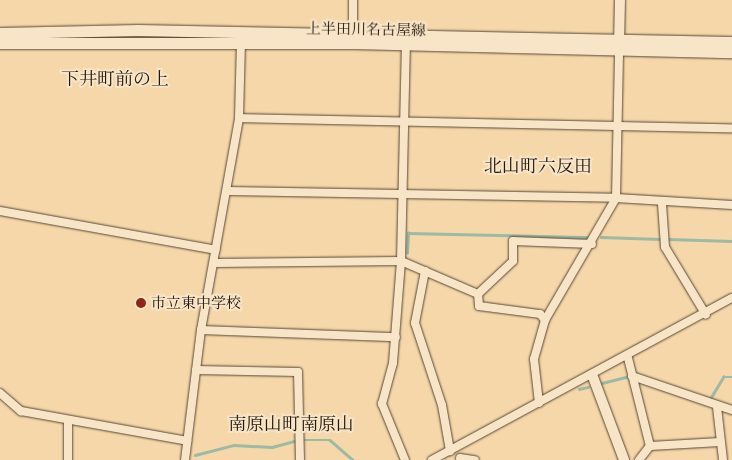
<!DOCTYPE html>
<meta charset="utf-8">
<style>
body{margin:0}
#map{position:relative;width:732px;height:460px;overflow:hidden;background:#f5d7aa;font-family:"Libre Caslon Text","Noto Serif JP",serif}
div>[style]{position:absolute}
.stream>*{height:2.5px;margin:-1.25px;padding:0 1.25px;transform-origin:1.25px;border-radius:1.25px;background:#9dbaa5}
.roads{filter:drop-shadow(0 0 1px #574734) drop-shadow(0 0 1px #574734)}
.minor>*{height:8px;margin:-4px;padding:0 4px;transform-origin:4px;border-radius:4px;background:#f8e5c8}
.tertiary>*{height:10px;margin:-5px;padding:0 5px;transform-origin:5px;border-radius:5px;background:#f8e5c8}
.secondary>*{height:11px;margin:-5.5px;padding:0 5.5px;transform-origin:5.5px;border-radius:5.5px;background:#f8e5c8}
.dots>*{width:14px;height:14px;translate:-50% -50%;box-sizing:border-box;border:2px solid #f8e5c8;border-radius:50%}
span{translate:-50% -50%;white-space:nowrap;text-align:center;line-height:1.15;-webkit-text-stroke:4px #f8e5c8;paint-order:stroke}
.street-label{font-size:15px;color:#22170d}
.poi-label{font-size:15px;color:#22170d}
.left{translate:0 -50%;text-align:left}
.quarter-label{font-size:18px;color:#22170d}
</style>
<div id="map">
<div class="stream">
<div style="left:601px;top:237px;width:59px;rotate:1.9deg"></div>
<div style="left:668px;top:239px;width:64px;rotate:1.8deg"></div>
<div style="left:407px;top:253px;width:20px;rotate:-87deg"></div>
<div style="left:408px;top:233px;width:183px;rotate:1.3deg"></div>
<div style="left:602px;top:383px;width:25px;rotate:-14deg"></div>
<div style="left:579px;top:389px;width:9px;rotate:-13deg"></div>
<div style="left:710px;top:399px;width:26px;rotate:-59deg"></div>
<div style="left:723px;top:377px;width:9px"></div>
<div style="left:304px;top:440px;width:26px"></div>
<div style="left:330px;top:440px;width:30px;rotate:41deg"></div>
<div style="left:195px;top:455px;width:40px;rotate:-14.4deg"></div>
<div style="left:234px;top:445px;width:38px;rotate:3deg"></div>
<div style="left:272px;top:447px;width:23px;rotate:-15deg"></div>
</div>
<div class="roads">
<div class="minor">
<div style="left:353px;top:34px;width:34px;rotate:-90deg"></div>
<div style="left:239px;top:118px;width:493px;rotate:1.2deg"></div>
<div style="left:228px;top:191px;width:388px;rotate:1deg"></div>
<div style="left:616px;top:198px;width:116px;rotate:3.5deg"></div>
<div style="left:662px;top:204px;width:43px;rotate:86deg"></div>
<div style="left:665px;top:247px;width:79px;rotate:58.9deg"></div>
<div style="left:0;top:211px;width:219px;rotate:10.2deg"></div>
<div style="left:214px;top:263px;width:187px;rotate:-0.6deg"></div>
<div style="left:401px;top:261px;width:84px;rotate:23.2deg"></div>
<div style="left:478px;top:294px;width:12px;rotate:85deg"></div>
<div style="left:479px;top:306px;width:62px;rotate:7.5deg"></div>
<div style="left:540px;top:314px;width:8px;rotate:50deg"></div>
<div style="left:425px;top:271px;width:53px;rotate:100.9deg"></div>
<div style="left:415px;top:323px;width:86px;rotate:71.8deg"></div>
<div style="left:442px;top:405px;width:47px;rotate:80.1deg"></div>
<div style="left:478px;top:294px;width:48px;rotate:-43.3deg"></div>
<div style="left:513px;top:261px;width:20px;rotate:-90deg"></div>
<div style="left:513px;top:241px;width:79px;rotate:2.2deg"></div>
<div style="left:201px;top:330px;width:195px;rotate:2.1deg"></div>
<div style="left:628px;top:358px;width:91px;rotate:76deg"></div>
<div style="left:196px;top:370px;width:102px;rotate:1.1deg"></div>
<div style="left:298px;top:372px;width:88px;rotate:88.7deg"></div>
<div style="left:632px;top:376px;width:106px;rotate:18.8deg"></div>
<div style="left:0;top:393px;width:28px;rotate:41deg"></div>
<div style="left:21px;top:411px;width:169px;rotate:10.2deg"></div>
<div style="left:539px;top:403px;width:44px;rotate:-96.5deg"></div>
<div style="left:534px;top:359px;width:41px;rotate:-74.2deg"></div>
<div style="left:545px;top:320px;width:141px;rotate:-59.8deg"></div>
<div style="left:616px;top:198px;width:149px;rotate:-88.8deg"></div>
<div style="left:717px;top:407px;width:53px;rotate:83.5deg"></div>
<div style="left:68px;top:421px;width:39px;rotate:90deg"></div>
<div style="left:460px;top:458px;width:15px;rotate:8deg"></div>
<div style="left:185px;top:460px;width:131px;rotate:-83deg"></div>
<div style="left:201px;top:330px;width:215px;rotate:-79.8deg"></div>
<div style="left:239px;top:118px;width:79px;rotate:-88.5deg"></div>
<div style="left:405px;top:460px;width:61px;rotate:-112.3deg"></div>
<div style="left:382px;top:404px;width:42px;rotate:-75deg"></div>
<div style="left:393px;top:363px;width:102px;rotate:-85.5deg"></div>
<div style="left:401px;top:261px;width:216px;rotate:-88.7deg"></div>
<div style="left:432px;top:460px;width:341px;rotate:-28.4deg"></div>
<div style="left:639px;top:460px;width:18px;rotate:-52deg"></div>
<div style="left:650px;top:446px;width:70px;rotate:-3.3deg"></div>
</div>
<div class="tertiary">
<div style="left:619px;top:46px;width:46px;rotate:-88.8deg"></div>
<div style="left:593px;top:377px;width:89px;rotate:69.5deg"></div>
</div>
<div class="secondary">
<div style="left:0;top:33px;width:138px;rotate:-1.2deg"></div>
<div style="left:138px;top:30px;width:594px;rotate:1.16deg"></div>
<div style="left:0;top:43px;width:353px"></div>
<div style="left:353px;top:43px;width:379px;rotate:1.4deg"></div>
</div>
</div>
<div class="dots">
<div style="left:141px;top:303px;background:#8f2418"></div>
</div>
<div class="street-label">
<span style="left:366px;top:29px;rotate:1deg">上半田川名古屋線</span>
</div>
<div class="poi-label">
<span class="left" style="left:151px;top:303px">市立東中学校</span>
</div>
<div class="quarter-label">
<span style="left:115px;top:79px">下井町前の上</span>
<span style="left:538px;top:166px">北山町六反田</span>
<span style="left:291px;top:424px">南原山町南原山</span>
</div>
</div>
